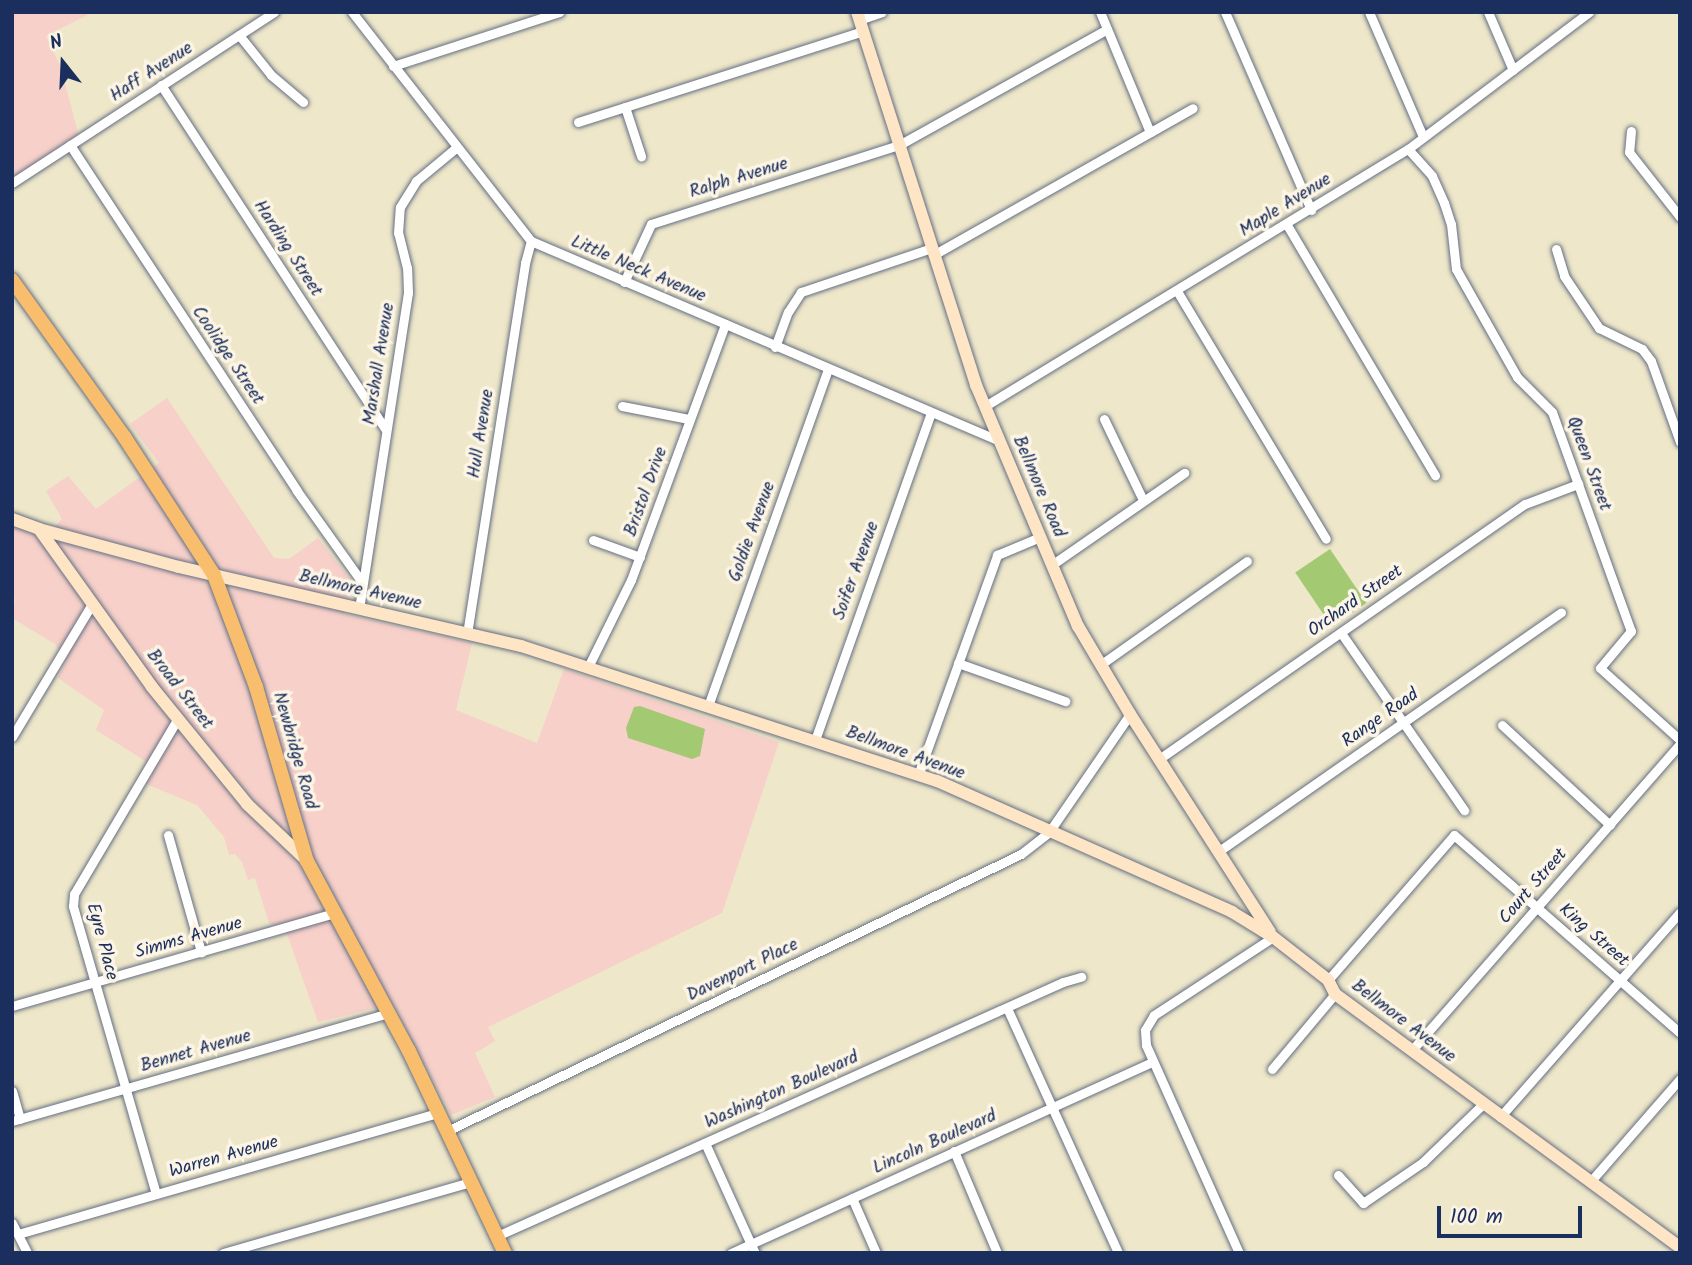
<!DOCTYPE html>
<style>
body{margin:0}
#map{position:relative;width:1692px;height:1265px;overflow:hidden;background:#eee7c9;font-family:Kalam,sans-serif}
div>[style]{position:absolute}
.built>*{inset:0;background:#f7d0c9}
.green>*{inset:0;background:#a4c973;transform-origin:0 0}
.roads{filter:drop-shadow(0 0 2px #656f83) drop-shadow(0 0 2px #656f83)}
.street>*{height:9px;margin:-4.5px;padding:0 4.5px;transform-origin:4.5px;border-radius:4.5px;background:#fff}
.secondary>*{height:12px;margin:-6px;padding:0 6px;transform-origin:6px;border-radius:6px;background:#fde5c5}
.primary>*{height:14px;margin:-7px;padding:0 7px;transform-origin:7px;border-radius:7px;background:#f9be6d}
span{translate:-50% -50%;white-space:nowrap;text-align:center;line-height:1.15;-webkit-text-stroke:7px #fcf5e5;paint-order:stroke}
.street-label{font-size:18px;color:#1b2f5e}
.frame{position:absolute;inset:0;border:14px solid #1b2f5e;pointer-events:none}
.north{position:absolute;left:28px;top:28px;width:70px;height:70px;-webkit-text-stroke:5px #fcf5e5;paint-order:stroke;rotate:342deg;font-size:19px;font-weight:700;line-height:28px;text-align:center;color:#1b2f5e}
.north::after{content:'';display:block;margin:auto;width:24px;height:32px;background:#1b2f5e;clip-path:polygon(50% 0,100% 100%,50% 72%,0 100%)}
.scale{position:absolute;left:1437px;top:1206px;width:145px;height:32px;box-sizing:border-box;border:4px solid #1b2f5e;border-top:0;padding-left:9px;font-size:21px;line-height:24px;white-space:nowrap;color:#1b2f5e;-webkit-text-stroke:5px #fcf5e5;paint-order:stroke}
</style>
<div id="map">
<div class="built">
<div style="clip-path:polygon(12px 12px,93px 12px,46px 36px,61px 68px,79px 137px,12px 181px)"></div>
<div style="clip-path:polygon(167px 398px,274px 558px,289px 559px,318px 538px,353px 583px,344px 614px,472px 643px,456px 710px,537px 743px,564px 669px,779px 742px,722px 913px,488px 1027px,495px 1041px,475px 1053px,495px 1097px,451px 1115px,393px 1004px,318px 1022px,287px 934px,269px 923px,255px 878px,248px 880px,242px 862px,235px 854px,229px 855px,224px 837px,197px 805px,146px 784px,155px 767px,96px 730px,104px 710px,58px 678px,66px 661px,55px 644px,12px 618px,15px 599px,12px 597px,12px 520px,48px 534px,62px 519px,46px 491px,68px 476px,96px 509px,159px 463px,130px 424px)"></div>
</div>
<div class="green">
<div style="left:1330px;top:549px;width:65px;height:42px;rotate:56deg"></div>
<div style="clip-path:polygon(640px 706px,705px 729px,700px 756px,692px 759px,628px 738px,626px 728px,634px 707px)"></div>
</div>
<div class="roads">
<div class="street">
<div style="left:352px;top:12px;width:291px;rotate:52deg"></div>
<div style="left:531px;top:241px;width:510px;rotate:23.1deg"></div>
<div style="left:1100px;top:12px;width:130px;rotate:67.4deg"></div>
<div style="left:1225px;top:12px;width:216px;rotate:66.5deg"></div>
<div style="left:1369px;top:12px;width:136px;rotate:66.6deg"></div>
<div style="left:1488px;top:12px;width:63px;rotate:66.7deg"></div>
<div style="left:859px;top:20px;width:24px;rotate:-19deg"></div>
<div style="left:239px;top:35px;width:51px;rotate:51.3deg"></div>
<div style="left:271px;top:75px;width:42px;rotate:40.2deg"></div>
<div style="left:393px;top:66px;width:175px;rotate:-18deg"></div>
<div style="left:161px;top:85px;width:412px;rotate:56.9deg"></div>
<div style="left:625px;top:107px;width:52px;rotate:71.9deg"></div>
<div style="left:578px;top:122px;width:299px;rotate:-17.7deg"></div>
<div style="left:1631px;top:131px;width:21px;rotate:95deg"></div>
<div style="left:1629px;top:152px;width:83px;rotate:51.9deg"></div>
<div style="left:70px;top:145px;width:414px;rotate:56.7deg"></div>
<div style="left:297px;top:491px;width:112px;rotate:54.5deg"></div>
<div style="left:1408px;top:149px;width:36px;rotate:48deg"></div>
<div style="left:1432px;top:176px;width:30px;rotate:66deg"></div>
<div style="left:1444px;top:203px;width:22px;rotate:72deg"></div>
<div style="left:1451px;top:224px;width:45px;rotate:83.7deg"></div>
<div style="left:1456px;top:269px;width:124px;rotate:60.5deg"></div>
<div style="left:1517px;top:377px;width:49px;rotate:45deg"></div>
<div style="left:1552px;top:412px;width:233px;rotate:70.2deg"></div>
<div style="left:1631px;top:631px;width:48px;rotate:130deg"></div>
<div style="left:1600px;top:668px;width:108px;rotate:42deg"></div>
<div style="left:12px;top:183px;width:313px;rotate:-33.1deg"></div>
<div style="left:1287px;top:225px;width:291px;rotate:59.4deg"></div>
<div style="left:1556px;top:249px;width:28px;rotate:73deg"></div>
<div style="left:1564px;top:276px;width:63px;rotate:56.1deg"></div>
<div style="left:1599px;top:328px;width:48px;rotate:26deg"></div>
<div style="left:1642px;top:349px;width:15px;rotate:53deg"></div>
<div style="left:1651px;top:361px;width:86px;rotate:70.3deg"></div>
<div style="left:935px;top:254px;width:296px;rotate:-29.5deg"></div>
<div style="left:624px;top:282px;width:64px;rotate:-65deg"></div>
<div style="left:651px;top:224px;width:260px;rotate:-17.7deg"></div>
<div style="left:899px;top:145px;width:238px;rotate:-29.1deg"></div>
<div style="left:1177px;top:291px;width:289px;rotate:59deg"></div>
<div style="left:775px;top:347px;width:37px;rotate:-70deg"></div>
<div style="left:788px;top:312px;width:24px;rotate:-57deg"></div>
<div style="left:801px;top:292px;width:138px;rotate:-18.6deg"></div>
<div style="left:622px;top:406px;width:68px;rotate:11deg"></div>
<div style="left:985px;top:406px;width:495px;rotate:-31.3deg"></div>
<div style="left:1408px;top:149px;width:227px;rotate:-37.1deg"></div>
<div style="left:1104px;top:419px;width:90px;rotate:64.3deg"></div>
<div style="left:593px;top:540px;width:50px;rotate:19.9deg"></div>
<div style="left:1053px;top:564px;width:160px;rotate:-34.8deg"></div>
<div style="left:359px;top:609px;width:320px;rotate:-81.2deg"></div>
<div style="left:408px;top:293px;width:25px;rotate:-92deg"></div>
<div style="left:407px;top:268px;width:36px;rotate:-104deg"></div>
<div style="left:398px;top:233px;width:26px;rotate:-86deg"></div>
<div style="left:400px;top:207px;width:31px;rotate:-58deg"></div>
<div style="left:416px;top:181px;width:53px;rotate:-39.7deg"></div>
<div style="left:1341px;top:633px;width:216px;rotate:55.2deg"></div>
<div style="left:467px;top:634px;width:376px;rotate:-81.1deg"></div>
<div style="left:525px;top:263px;width:23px;rotate:-75deg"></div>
<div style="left:958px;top:663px;width:114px;rotate:19.6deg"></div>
<div style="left:1100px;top:665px;width:180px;rotate:-35.3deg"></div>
<div style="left:588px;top:667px;width:97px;rotate:-63.7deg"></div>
<div style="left:631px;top:580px;width:273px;rotate:-69.8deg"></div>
<div style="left:708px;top:706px;width:358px;rotate:-70.4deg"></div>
<div style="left:1502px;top:725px;width:147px;rotate:42.8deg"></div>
<div style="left:12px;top:737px;width:155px;rotate:-59deg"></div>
<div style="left:815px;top:740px;width:347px;rotate:-70.5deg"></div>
<div style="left:1159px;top:759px;width:446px;rotate:-34.9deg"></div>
<div style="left:1525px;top:504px;width:57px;rotate:-20.7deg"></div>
<div style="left:918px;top:775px;width:234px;rotate:-70.2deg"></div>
<div style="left:997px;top:555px;width:47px;rotate:-22.7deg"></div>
<div style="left:168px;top:835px;width:122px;rotate:74.2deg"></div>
<div style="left:1219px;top:851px;width:417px;rotate:-34.9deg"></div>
<div style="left:1328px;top:980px;width:192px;rotate:-49deg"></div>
<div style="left:1454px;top:835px;width:300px;rotate:41.2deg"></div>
<div style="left:12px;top:1006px;width:335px;rotate:-16.1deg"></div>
<div style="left:1007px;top:1008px;width:269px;rotate:65.6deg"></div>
<div style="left:1412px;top:1050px;width:407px;rotate:-48.8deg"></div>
<div style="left:1272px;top:1069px;width:98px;rotate:-50deg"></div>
<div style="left:12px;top:1091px;width:29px;rotate:74deg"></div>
<div style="left:1500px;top:1117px;width:273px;rotate:-48.7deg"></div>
<div style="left:12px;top:1121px;width:391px;rotate:-16deg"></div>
<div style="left:447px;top:1131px;width:637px;rotate:-25.76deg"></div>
<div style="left:1021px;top:854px;width:36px;rotate:-38deg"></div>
<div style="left:1049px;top:832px;width:143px;rotate:-55.5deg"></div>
<div style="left:705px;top:1143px;width:121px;rotate:65.6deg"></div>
<div style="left:954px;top:1151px;width:111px;rotate:67.1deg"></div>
<div style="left:1338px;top:1175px;width:38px;rotate:48deg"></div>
<div style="left:1363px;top:1203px;width:73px;rotate:-34.3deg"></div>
<div style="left:1423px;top:1162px;width:83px;rotate:-44deg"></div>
<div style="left:1590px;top:1182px;width:137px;rotate:-48.9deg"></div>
<div style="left:156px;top:1194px;width:300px;rotate:-106.1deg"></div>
<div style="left:73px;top:906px;width:12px;rotate:-85deg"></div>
<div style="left:74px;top:894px;width:204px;rotate:-59.4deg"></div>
<div style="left:852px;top:1198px;width:60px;rotate:66.4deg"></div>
<div style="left:12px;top:1223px;width:34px;rotate:63deg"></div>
<div style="left:18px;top:1234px;width:437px;rotate:-16.1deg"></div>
<div style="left:497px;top:1236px;width:620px;rotate:-24.17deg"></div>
<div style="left:1063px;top:982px;width:19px;rotate:-16deg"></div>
<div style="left:223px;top:1253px;width:257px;rotate:-16deg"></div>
<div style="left:731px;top:1253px;width:463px;rotate:-24.4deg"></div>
<div style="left:1239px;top:1253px;width:228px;rotate:-114.1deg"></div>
<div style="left:1146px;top:1045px;width:15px;rotate:-94deg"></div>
<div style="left:1145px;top:1030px;width:17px;rotate:-59deg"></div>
<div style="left:1154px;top:1015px;width:142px;rotate:-33.2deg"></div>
</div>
<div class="secondary">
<div style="left:857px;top:12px;width:392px;rotate:72.3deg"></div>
<div style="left:976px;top:385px;width:262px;rotate:67.1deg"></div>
<div style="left:1078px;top:626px;width:102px;rotate:59.4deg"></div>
<div style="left:1130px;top:714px;width:259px;rotate:57.3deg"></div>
<div style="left:12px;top:519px;width:29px;rotate:20deg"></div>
<div style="left:39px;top:529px;width:145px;rotate:15.2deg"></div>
<div style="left:179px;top:567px;width:351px;rotate:13deg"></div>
<div style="left:521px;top:646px;width:437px;rotate:18deg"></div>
<div style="left:937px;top:781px;width:323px;rotate:23.9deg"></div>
<div style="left:1232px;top:912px;width:48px;rotate:31.4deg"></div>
<div style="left:1273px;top:937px;width:70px;rotate:38deg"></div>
<div style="left:1328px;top:980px;width:16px;rotate:63deg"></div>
<div style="left:1335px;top:994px;width:428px;rotate:36.3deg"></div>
<div style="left:39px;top:529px;width:194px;rotate:54.4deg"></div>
<div style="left:152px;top:687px;width:151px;rotate:50.9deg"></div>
<div style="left:247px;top:804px;width:83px;rotate:43.5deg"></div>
</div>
<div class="primary">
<div style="left:12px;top:280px;width:194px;rotate:54.4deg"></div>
<div style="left:125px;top:438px;width:163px;rotate:57deg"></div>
<div style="left:214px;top:575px;width:120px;rotate:69.4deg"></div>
<div style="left:256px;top:687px;width:181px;rotate:73.7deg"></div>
<div style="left:307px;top:861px;width:216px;rotate:61.8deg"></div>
<div style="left:409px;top:1051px;width:224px;rotate:64.6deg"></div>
</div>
</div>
<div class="street-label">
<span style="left:152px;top:73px;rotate:-33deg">Haff Avenue</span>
<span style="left:739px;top:179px;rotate:-17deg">Ralph Avenue</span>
<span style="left:1286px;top:206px;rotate:-32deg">Maple Avenue</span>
<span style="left:287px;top:249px;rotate:57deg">Harding Street</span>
<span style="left:638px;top:270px;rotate:23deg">Little Neck Avenue</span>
<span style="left:227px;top:356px;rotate:56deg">Coolidge Street</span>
<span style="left:380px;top:364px;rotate:-81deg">Marshall Avenue</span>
<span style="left:482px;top:434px;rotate:-81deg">Hull Avenue</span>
<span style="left:1588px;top:464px;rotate:70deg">Queen Street</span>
<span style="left:1038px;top:487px;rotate:67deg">Bellmore Road</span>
<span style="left:647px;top:492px;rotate:-70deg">Bristol Drive</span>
<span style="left:753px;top:532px;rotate:-70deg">Goldie Avenue</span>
<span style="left:857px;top:571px;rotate:-70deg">Soifer Avenue</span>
<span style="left:360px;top:591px;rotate:13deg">Bellmore Avenue</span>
<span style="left:1356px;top:602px;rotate:-35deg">Orchard Street</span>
<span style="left:179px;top:690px;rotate:52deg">Broad Street</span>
<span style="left:1381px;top:719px;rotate:-35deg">Range Road</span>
<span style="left:294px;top:751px;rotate:74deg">Newbridge Road</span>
<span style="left:905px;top:754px;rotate:20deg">Bellmore Avenue</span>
<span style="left:1534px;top:887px;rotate:-49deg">Court Street</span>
<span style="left:1593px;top:936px;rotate:41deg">King Street</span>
<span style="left:189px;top:939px;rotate:-16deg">Simms Avenue</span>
<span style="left:101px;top:942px;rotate:75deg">Eyre Place</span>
<span style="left:743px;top:971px;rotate:-26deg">Davenport Place</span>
<span style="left:1403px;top:1022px;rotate:37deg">Bellmore Avenue</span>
<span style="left:196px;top:1052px;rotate:-16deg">Bennet Avenue</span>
<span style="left:782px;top:1091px;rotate:-24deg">Washington Boulevard</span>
<span style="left:935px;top:1143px;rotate:-24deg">Lincoln Boulevard</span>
<span style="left:224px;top:1158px;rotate:-16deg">Warren Avenue</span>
</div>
<div class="frame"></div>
<div class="north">N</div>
<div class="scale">100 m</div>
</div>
